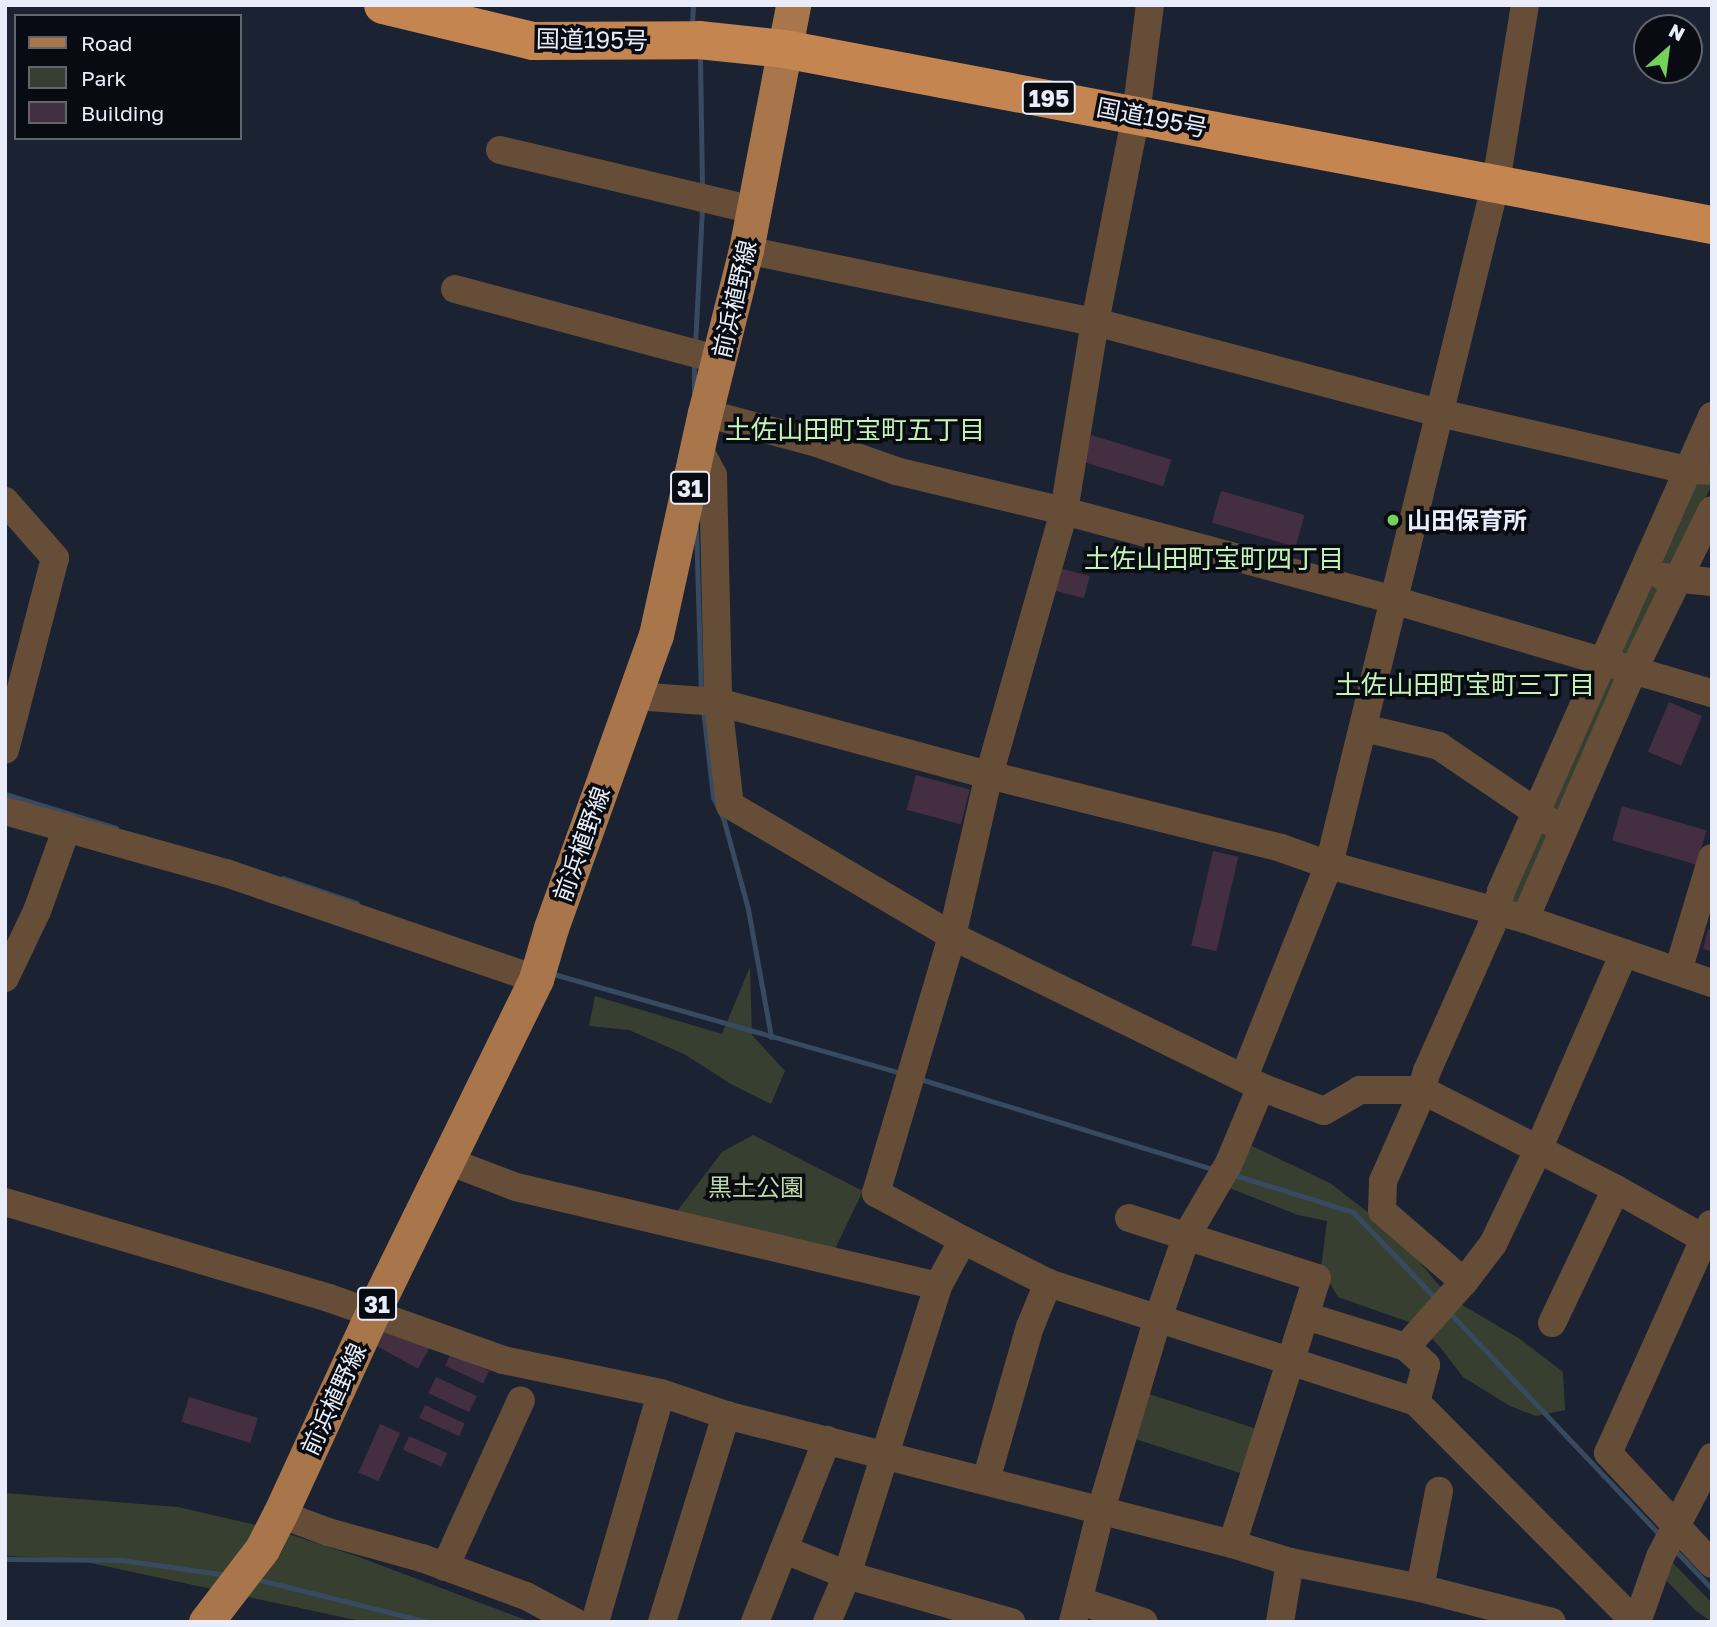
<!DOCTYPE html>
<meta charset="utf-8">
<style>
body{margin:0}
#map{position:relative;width:1717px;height:1627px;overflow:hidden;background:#1b2232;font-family:"Golos Text","Noto Sans JP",sans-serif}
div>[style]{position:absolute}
.green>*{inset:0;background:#373f30;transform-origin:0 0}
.stream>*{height:5px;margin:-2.5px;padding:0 2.5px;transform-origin:2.5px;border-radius:2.5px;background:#374a60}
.building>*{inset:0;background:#442e41;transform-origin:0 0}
.minor>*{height:28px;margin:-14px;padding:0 14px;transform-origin:14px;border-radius:14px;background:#664d38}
.major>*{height:35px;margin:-17.5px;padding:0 17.5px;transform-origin:17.5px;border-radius:17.5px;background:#a9754a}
.highway>*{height:38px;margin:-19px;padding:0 19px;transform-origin:19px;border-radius:19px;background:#c48550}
.dots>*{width:19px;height:19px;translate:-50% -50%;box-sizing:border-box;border:4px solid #090b12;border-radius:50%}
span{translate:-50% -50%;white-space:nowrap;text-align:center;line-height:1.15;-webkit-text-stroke:7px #090b12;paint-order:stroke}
.shield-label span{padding:2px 5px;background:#090b12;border:2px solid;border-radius:5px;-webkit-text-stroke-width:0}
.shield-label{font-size:23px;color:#e8edf9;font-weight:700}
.street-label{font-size:24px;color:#e8edf9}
.poi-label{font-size:24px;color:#e8edf9;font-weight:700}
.left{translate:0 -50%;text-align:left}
.park-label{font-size:24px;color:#bdd7a5}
.neighbourhood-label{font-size:26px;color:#c2f5b5}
.frame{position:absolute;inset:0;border:7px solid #e8edf9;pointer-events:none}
.legend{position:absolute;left:14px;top:14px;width:228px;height:126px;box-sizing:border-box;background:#090b12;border:2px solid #62656e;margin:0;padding:9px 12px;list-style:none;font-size:21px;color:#e8edf9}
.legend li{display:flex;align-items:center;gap:14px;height:35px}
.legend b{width:35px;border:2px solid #62656e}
.north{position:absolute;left:1633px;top:14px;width:70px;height:70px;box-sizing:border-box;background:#090b12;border:2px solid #62656e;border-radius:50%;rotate:28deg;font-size:19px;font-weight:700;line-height:28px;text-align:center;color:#e8edf9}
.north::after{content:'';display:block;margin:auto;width:24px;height:32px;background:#74d25b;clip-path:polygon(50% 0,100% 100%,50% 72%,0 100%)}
</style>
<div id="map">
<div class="green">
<div style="clip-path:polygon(1712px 441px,1712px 484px,1520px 905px,1506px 897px)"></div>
<div style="clip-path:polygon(750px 967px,752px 1035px,785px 1071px,771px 1104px,731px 1084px,684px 1054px,629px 1030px,589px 1026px,595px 996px,722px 1034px)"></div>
<div style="clip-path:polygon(753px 1135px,863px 1191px,832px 1255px,675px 1214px,722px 1152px)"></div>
<div style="clip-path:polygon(1250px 1145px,1330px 1183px,1370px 1214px,1410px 1251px,1449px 1297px,1520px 1339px,1563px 1372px,1565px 1410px,1536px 1416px,1510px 1406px,1463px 1377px,1440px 1347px,1420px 1326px,1338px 1297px,1321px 1268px,1327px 1221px,1298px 1215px,1229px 1188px)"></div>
<div style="left:1146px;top:1393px;width:120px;height:47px;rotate:18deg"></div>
<div style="clip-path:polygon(5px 1493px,178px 1507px,273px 1529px,359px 1557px,531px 1622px,365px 1622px,72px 1559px,5px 1556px)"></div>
<div style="clip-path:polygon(1671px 1561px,1712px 1603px,1712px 1622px,1696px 1611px,1661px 1575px)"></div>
</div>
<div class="stream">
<div style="left:692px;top:24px;width:19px;rotate:-87deg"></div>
<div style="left:700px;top:59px;width:130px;rotate:89.1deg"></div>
<div style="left:695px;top:346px;width:140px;rotate:-87.1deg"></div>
<div style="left:694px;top:392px;width:29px;rotate:-90deg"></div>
<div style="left:696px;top:527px;width:165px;rotate:88.3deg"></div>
<div style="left:703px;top:709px;width:89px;rotate:83.5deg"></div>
<div style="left:713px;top:797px;width:26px;rotate:65deg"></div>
<div style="left:724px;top:821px;width:91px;rotate:74.7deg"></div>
<div style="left:748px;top:909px;width:130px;rotate:79.8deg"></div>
<div style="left:5px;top:794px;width:116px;rotate:17deg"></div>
<div style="left:283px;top:878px;width:78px;rotate:18.7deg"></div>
<div style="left:550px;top:973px;width:368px;rotate:15.9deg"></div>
<div style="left:920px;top:1079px;width:309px;rotate:17.1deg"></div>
<div style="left:1231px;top:1174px;width:128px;rotate:17.3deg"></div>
<div style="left:1353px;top:1212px;width:122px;rotate:46.3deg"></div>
<div style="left:1449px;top:1312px;width:308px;rotate:46.6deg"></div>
<div style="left:1673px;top:1548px;width:57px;rotate:46.4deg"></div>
<div style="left:5px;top:1559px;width:117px;rotate:0.5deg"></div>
<div style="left:122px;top:1560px;width:99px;rotate:8.1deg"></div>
<div style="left:260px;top:1580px;width:174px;rotate:14deg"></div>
</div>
<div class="building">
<div style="left:1091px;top:435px;width:84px;height:28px;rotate:17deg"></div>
<div style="left:1221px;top:491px;width:87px;height:33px;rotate:16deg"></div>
<div style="left:1056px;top:567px;width:35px;height:23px;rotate:15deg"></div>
<div style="left:1669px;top:702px;width:36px;height:54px;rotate:23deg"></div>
<div style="left:916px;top:775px;width:56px;height:36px;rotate:15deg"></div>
<div style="left:1622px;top:806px;width:88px;height:36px;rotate:16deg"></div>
<div style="left:1213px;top:851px;width:26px;height:97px;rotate:13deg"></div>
<div style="clip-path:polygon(1708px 929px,1712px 930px,1712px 952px,1703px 949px)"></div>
<div style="left:382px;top:1318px;width:56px;height:27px;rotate:29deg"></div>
<div style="left:451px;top:1353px;width:42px;height:14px;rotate:25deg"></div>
<div style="left:436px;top:1377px;width:45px;height:18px;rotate:25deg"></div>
<div style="left:189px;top:1397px;width:72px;height:26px;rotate:17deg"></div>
<div style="left:425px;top:1405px;width:44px;height:14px;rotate:25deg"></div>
<div style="left:380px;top:1424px;width:22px;height:53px;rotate:24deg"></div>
<div style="left:409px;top:1436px;width:42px;height:15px;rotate:24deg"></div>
</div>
<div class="minor">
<div style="left:500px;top:150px;width:261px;rotate:13.3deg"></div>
<div style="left:746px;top:250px;width:356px;rotate:11.7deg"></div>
<div style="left:1095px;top:322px;width:357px;rotate:14.8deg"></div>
<div style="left:1440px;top:413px;width:253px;rotate:13deg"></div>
<div style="left:1687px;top:470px;width:25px;rotate:2deg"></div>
<div style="left:455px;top:289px;width:274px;rotate:15deg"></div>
<div style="left:705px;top:413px;width:116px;rotate:15deg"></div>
<div style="left:817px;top:443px;width:84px;rotate:19.5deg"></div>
<div style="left:896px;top:471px;width:173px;rotate:13.4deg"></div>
<div style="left:1064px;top:511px;width:341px;rotate:15.1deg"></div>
<div style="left:1393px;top:600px;width:332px;rotate:16.3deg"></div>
<div style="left:698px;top:447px;width:32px;rotate:62deg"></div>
<div style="left:713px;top:475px;width:227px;rotate:88.7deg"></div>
<div style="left:718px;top:702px;width:104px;rotate:83.4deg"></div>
<div style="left:730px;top:805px;width:258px;rotate:30.5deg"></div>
<div style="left:952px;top:936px;width:344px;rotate:26deg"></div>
<div style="left:1261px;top:1087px;width:67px;rotate:20.9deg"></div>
<div style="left:1324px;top:1111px;width:42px;rotate:-30.3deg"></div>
<div style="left:1360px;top:1090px;width:62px"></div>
<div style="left:1422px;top:1090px;width:218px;rotate:27deg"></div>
<div style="left:1616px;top:1189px;width:110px;rotate:29.4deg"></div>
<div style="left:5px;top:501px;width:76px;rotate:48.7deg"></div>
<div style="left:55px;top:558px;width:198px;rotate:104.6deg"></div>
<div style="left:1663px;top:577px;width:49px;rotate:5.8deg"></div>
<div style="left:635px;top:696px;width:83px;rotate:4.1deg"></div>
<div style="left:718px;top:702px;width:281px;rotate:15.1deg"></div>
<div style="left:989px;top:775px;width:301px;rotate:14deg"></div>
<div style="left:1281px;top:848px;width:51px;rotate:19.5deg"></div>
<div style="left:1329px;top:865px;width:203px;rotate:15.4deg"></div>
<div style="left:1525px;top:919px;width:198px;rotate:18.9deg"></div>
<div style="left:1364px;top:728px;width:77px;rotate:13.5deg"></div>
<div style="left:1439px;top:746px;width:135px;rotate:34.2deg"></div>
<div style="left:5px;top:811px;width:230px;rotate:15.7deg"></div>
<div style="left:226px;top:873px;width:328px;rotate:18.9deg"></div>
<div style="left:1525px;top:919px;width:270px;rotate:-66.5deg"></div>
<div style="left:1633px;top:671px;width:179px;rotate:-63.9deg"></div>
<div style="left:1678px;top:971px;width:118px;rotate:-73.3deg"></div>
<div style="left:5px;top:978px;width:74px;rotate:-64.5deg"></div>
<div style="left:37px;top:911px;width:89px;rotate:-70.3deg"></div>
<div style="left:1244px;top:1077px;width:228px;rotate:-68.2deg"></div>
<div style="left:1329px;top:865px;width:703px;rotate:-76.26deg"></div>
<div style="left:1496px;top:182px;width:179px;rotate:-80.7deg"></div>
<div style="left:448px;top:1161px;width:73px;rotate:20.9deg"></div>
<div style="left:516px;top:1187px;width:433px;rotate:13.2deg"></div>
<div style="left:5px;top:1202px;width:338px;rotate:16.5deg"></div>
<div style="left:329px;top:1298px;width:185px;rotate:19.6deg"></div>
<div style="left:503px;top:1360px;width:161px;rotate:11.8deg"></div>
<div style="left:661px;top:1393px;width:69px;rotate:18.7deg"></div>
<div style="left:726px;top:1415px;width:522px;rotate:14.3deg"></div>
<div style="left:1232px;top:1544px;width:61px;rotate:17.2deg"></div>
<div style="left:1290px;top:1562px;width:133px;rotate:11.3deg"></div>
<div style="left:1420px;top:1588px;width:136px;rotate:14.4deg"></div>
<div style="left:1129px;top:1218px;width:197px;rotate:17.7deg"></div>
<div style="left:1317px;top:1278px;width:279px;rotate:107.7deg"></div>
<div style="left:1711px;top:1224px;width:251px;rotate:114.2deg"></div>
<div style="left:1608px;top:1453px;width:152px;rotate:46.9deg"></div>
<div style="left:963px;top:1240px;width:99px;rotate:-151.6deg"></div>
<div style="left:876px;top:1193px;width:268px;rotate:-73.5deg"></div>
<div style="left:952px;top:936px;width:165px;rotate:-77.1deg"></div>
<div style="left:989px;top:775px;width:274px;rotate:-74.1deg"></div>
<div style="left:1064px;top:511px;width:192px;rotate:-80.7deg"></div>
<div style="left:1095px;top:322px;width:212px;rotate:-78.8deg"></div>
<div style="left:1136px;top:114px;width:110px;rotate:-82.7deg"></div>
<div style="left:1464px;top:1282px;width:108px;rotate:-139.1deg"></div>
<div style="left:1382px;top:1211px;width:30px;rotate:-88deg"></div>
<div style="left:1383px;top:1181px;width:86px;rotate:-66.1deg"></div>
<div style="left:1418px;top:1102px;width:32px;rotate:-74deg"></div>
<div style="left:1427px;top:1071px;width:158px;rotate:-66deg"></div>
<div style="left:1491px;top:927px;width:37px;rotate:-74deg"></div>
<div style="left:1501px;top:891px;width:520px;rotate:-66.05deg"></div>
<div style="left:1306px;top:1316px;width:105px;rotate:17.2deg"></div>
<div style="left:1406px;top:1347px;width:27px;rotate:42deg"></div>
<div style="left:1426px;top:1365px;width:38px;rotate:105deg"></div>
<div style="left:1552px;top:1323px;width:148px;rotate:-64.5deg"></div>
<div style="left:1406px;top:1347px;width:87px;rotate:-48.3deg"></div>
<div style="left:1464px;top:1282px;width:48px;rotate:-52.7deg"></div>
<div style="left:1493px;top:1244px;width:104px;rotate:-64.4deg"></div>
<div style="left:1538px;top:1150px;width:215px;rotate:-66.4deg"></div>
<div style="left:986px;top:1480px;width:159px;rotate:-74deg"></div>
<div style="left:1030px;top:1327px;width:48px;rotate:-67.8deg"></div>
<div style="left:280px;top:1514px;width:51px;rotate:20.6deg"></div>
<div style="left:328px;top:1532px;width:98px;rotate:15.5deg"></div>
<div style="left:422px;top:1558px;width:111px;rotate:20.1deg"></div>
<div style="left:526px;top:1596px;width:55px;rotate:28deg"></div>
<div style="left:785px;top:1550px;width:67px;rotate:22deg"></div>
<div style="left:847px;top:1575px;width:171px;rotate:16deg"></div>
<div style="left:445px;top:1567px;width:183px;rotate:-65.5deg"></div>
<div style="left:1420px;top:1588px;width:99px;rotate:-78.9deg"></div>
<div style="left:1080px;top:1601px;width:67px;rotate:18.2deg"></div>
<div style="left:595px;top:1622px;width:238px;rotate:-73.9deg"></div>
<div style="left:662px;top:1622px;width:217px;rotate:-72.8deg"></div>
<div style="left:755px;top:1622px;width:196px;rotate:-68.4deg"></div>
<div style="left:827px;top:1622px;width:51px;rotate:-66.9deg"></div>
<div style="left:847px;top:1575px;width:303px;rotate:-72.5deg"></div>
<div style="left:938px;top:1286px;width:52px;rotate:-61.5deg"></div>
<div style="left:963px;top:1240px;width:95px;rotate:26.8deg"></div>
<div style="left:1048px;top:1283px;width:387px;rotate:17.9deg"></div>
<div style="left:1416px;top:1402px;width:310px;rotate:45.1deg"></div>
<div style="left:1073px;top:1622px;width:115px;rotate:-76deg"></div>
<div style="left:1101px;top:1510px;width:197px;rotate:-73.5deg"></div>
<div style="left:1157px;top:1321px;width:91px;rotate:-70.8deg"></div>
<div style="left:1187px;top:1235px;width:83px;rotate:-59.7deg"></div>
<div style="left:1229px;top:1163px;width:82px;rotate:-67.2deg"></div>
<div style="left:1280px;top:1622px;width:61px;rotate:-80.5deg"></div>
<div style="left:1637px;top:1622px;width:69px;rotate:-70.5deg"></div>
<div style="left:1660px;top:1557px;width:113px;rotate:-62.5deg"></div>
</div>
<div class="major">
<div style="left:206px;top:1622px;width:92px;rotate:-52.5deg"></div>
<div style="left:262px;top:1549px;width:39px;rotate:-63deg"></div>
<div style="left:280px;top:1514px;width:222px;rotate:-65.3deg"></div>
<div style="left:373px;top:1312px;width:371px;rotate:-63.9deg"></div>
<div style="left:536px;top:979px;width:53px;rotate:-73.6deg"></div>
<div style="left:551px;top:928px;width:311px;rotate:-70.3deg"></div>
<div style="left:656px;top:635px;width:227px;rotate:-77.6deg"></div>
<div style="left:705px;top:413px;width:168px;rotate:-75.9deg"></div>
<div style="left:746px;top:250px;width:249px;rotate:-79.1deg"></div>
</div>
<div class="highway">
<div style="left:383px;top:5px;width:154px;rotate:13.5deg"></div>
<div style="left:533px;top:41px;width:166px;rotate:-0.3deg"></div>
<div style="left:699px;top:40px;width:85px;rotate:6deg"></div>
<div style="left:784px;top:49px;width:945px;rotate:10.74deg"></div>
</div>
<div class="dots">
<div style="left:1393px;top:520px;background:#74d25b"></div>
</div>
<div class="shield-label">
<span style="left:1049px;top:98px">195</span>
<span style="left:690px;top:488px">31</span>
<span style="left:377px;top:1304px">31</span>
</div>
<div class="street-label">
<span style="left:592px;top:39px;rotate:1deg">国道195号</span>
<span style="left:1152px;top:117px;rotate:11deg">国道195号</span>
<span style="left:734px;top:299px;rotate:-77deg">前浜植野線</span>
<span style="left:581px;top:844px;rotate:-70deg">前浜植野線</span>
<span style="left:333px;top:1399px;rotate:-65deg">前浜植野線</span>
</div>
<div class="poi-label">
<span class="left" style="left:1407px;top:520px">山田保育所</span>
</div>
<div class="park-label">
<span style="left:756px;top:1187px">黒土公園</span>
</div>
<div class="neighbourhood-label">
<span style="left:855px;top:430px">土佐山田町宝町五丁目</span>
<span style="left:1214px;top:559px">土佐山田町宝町四丁目</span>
<span style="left:1465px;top:685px">土佐山田町宝町三丁目</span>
</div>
<div class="frame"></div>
<ul class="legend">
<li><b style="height:9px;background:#a9754a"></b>Road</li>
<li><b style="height:19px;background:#373f30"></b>Park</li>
<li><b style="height:19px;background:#442e41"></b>Building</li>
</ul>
<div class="north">N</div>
</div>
